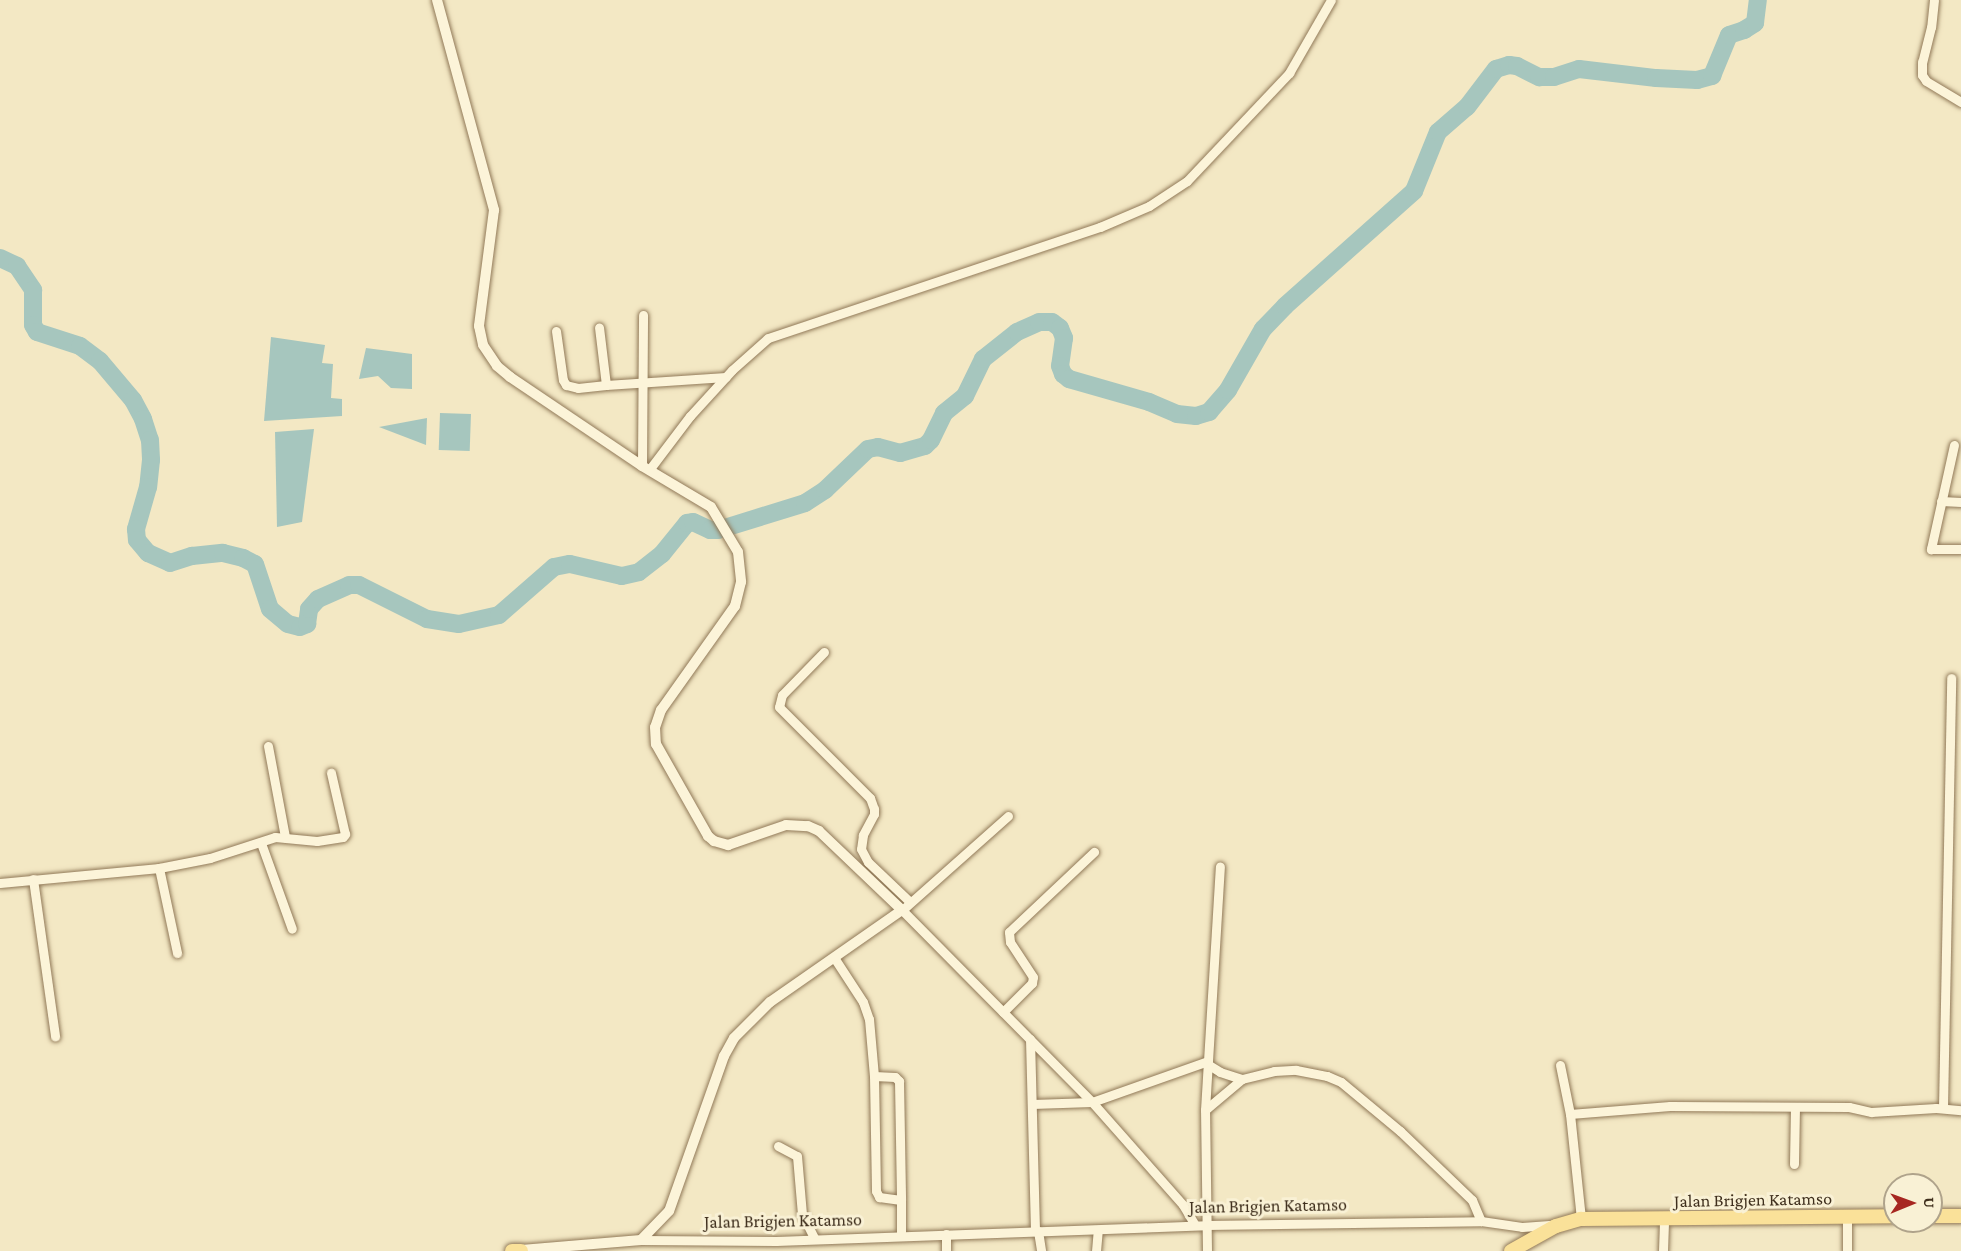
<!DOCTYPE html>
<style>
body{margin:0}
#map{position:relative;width:1961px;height:1251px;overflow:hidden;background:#f3e8c4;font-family:"Crimson Pro",serif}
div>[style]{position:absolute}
.water>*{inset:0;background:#a6c6be;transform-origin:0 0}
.river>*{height:18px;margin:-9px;padding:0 9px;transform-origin:9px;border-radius:9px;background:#a6c6be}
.roads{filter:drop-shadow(0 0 2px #917958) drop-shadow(0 0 2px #917958)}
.minor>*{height:9px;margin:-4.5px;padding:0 4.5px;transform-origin:4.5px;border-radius:4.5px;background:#fcf4d9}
.tertiary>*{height:10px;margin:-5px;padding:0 5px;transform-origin:5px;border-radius:5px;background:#fcf4d9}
.primary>*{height:14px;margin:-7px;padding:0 7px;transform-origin:7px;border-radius:7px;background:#fae199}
span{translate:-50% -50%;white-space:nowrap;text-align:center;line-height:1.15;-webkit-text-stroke:6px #f9f1d5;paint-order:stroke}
.street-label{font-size:18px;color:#3f2f1d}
.north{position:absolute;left:1883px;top:1173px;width:60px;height:60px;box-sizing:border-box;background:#f9f1d5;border:2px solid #afa38b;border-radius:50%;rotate:89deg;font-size:16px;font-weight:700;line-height:24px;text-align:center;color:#3f2f1d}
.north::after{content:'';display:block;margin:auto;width:21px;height:27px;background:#a72721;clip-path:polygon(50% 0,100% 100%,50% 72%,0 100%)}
</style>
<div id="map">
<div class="water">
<div style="clip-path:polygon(271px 337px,325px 345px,322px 363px,333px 364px,331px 398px,342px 399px,342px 416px,264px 421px)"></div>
<div style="clip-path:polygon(366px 348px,412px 354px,412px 389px,391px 388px,378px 376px,359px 379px)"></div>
<div style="left:440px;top:413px;width:31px;height:37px;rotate:2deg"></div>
<div style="clip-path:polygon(427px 418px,426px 445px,379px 427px)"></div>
<div style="clip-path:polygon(314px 429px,302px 522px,277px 527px,275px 432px)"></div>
</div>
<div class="river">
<div style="left:0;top:258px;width:19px;rotate:25deg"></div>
<div style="left:17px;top:266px;width:29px;rotate:56deg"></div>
<div style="left:33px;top:290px;width:35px;rotate:90deg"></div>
<div style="left:33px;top:325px;width:8px;rotate:60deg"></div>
<div style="left:37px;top:332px;width:45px;rotate:18deg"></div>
<div style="left:80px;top:346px;width:25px;rotate:37deg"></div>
<div style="left:100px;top:361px;width:51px;rotate:49.8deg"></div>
<div style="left:133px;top:400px;width:21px;rotate:62deg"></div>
<div style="left:143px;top:419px;width:22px;rotate:72deg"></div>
<div style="left:150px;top:440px;width:20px;rotate:87deg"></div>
<div style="left:151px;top:460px;width:27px;rotate:96deg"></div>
<div style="left:148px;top:487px;width:44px;rotate:105.9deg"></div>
<div style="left:136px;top:529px;width:11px;rotate:85deg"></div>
<div style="left:137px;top:540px;width:17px;rotate:50deg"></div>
<div style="left:148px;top:553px;width:24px;rotate:24deg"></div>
<div style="left:170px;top:563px;width:23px;rotate:-18deg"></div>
<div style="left:192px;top:556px;width:31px;rotate:-6deg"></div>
<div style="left:223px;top:553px;width:21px;rotate:14deg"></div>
<div style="left:243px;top:558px;width:13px;rotate:27deg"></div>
<div style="left:255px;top:564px;width:47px;rotate:71.6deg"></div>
<div style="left:270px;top:609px;width:23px;rotate:40deg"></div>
<div style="left:288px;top:624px;width:12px;rotate:14deg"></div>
<div style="left:300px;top:627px;width:8px;rotate:-23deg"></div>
<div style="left:307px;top:624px;width:15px;rotate:-82deg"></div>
<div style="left:309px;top:609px;width:13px;rotate:-48deg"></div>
<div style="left:318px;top:599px;width:34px;rotate:-24deg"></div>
<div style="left:349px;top:585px;width:10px"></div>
<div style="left:359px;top:585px;width:76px;rotate:26.6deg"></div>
<div style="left:427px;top:619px;width:32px;rotate:9deg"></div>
<div style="left:459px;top:624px;width:41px;rotate:-12.7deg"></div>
<div style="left:499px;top:615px;width:73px;rotate:-41.1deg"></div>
<div style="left:554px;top:567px;width:16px;rotate:-11deg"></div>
<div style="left:570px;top:564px;width:53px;rotate:13deg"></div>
<div style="left:622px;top:576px;width:17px;rotate:-13deg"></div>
<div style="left:639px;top:572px;width:29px;rotate:-38deg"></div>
<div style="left:662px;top:554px;width:40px;rotate:-51deg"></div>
<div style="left:687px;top:523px;width:6px;rotate:-9deg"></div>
<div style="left:693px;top:522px;width:19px;rotate:25deg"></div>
<div style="left:710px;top:530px;width:8px"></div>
<div style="left:718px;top:530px;width:91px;rotate:-17.2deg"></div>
<div style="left:805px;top:503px;width:24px;rotate:-33deg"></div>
<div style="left:825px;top:490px;width:59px;rotate:-43.6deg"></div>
<div style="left:868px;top:449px;width:10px;rotate:-11deg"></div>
<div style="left:878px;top:447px;width:23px;rotate:15deg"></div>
<div style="left:900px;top:453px;width:26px;rotate:-16deg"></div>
<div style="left:925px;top:446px;width:8px;rotate:-45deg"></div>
<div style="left:931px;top:440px;width:30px;rotate:-64deg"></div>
<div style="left:944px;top:413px;width:27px;rotate:-39deg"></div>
<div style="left:965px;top:396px;width:41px;rotate:-64.1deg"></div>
<div style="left:983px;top:359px;width:43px;rotate:-38.5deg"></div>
<div style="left:1017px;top:332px;width:24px;rotate:-24deg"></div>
<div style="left:1039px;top:322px;width:13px"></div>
<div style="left:1052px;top:322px;width:10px;rotate:37deg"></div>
<div style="left:1060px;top:328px;width:11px;rotate:68deg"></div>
<div style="left:1064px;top:338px;width:28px;rotate:98deg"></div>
<div style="left:1060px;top:366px;width:9px;rotate:69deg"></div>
<div style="left:1063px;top:374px;width:8px;rotate:40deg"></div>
<div style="left:1069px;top:379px;width:83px;rotate:16deg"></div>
<div style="left:1149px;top:402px;width:30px;rotate:23deg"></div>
<div style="left:1177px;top:414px;width:19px;rotate:6deg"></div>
<div style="left:1196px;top:416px;width:14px;rotate:-17deg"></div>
<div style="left:1209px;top:412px;width:29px;rotate:-49deg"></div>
<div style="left:1228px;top:390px;width:70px;rotate:-60.2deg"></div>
<div style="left:1263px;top:329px;width:32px;rotate:-46deg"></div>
<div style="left:1285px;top:306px;width:173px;rotate:-41.7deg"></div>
<div style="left:1414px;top:191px;width:64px;rotate:-67.9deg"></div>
<div style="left:1438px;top:132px;width:38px;rotate:-41deg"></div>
<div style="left:1467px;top:107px;width:48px;rotate:-52.7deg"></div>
<div style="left:1496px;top:69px;width:14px;rotate:-17deg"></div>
<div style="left:1509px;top:65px;width:8px;rotate:7deg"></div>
<div style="left:1517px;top:66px;width:25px;rotate:27deg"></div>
<div style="left:1539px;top:77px;width:15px"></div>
<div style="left:1554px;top:77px;width:26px;rotate:-18deg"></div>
<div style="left:1579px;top:69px;width:78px;rotate:6.7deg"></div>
<div style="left:1656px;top:78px;width:41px;rotate:2.8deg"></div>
<div style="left:1697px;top:80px;width:16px;rotate:-15deg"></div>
<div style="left:1712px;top:76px;width:44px;rotate:-67.5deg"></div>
<div style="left:1729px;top:35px;width:16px;rotate:-18deg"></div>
<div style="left:1744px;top:30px;width:13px;rotate:-32deg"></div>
<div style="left:1755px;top:23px;width:23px;rotate:-83deg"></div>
</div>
<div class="roads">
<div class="minor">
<div style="left:1934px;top:0;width:27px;rotate:96deg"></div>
<div style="left:1931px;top:27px;width:36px;rotate:104deg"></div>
<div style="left:1922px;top:62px;width:13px;rotate:90deg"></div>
<div style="left:1922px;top:75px;width:7px;rotate:56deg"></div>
<div style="left:1926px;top:81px;width:41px;rotate:31deg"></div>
<div style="left:556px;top:331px;width:49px;rotate:81.9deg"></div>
<div style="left:563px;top:380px;width:6px;rotate:59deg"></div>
<div style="left:566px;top:385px;width:12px;rotate:14deg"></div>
<div style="left:578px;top:388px;width:28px;rotate:-6deg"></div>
<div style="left:606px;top:385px;width:58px;rotate:-96.9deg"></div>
<div style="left:606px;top:385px;width:120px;rotate:-3.8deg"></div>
<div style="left:1954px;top:445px;width:107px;rotate:102.5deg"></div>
<div style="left:1931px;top:549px;width:30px"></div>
<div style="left:642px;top:466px;width:151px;rotate:-89.6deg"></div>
<div style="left:649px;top:470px;width:68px;rotate:-52.8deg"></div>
<div style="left:690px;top:416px;width:62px;rotate:-47.6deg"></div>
<div style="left:732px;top:370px;width:48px;rotate:-41.6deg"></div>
<div style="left:768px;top:338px;width:350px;rotate:-18.5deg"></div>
<div style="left:1100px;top:227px;width:53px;rotate:-23.2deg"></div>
<div style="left:1149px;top:206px;width:45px;rotate:-33.3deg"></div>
<div style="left:1187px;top:181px;width:149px;rotate:-46.6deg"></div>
<div style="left:1289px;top:73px;width:84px;rotate:-60.1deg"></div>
<div style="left:1941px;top:501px;width:20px;rotate:3deg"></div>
<div style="left:824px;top:652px;width:60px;rotate:134.3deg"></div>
<div style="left:782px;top:695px;width:12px;rotate:104deg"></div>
<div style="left:779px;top:707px;width:129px;rotate:45deg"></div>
<div style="left:870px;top:798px;width:12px;rotate:70deg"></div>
<div style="left:874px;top:809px;width:5px;rotate:90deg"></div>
<div style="left:874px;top:814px;width:24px;rotate:118deg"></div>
<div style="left:863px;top:835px;width:14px;rotate:98deg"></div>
<div style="left:861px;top:849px;width:15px;rotate:62deg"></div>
<div style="left:868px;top:862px;width:58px;rotate:43.6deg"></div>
<div style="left:268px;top:746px;width:93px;rotate:79.4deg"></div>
<div style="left:1008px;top:816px;width:142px;rotate:138.4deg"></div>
<div style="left:902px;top:910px;width:270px;rotate:45.3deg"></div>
<div style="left:1092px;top:1102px;width:137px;rotate:48.5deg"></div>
<div style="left:1183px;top:1205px;width:23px;rotate:59deg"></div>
<div style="left:261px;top:843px;width:91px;rotate:70.2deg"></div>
<div style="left:159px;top:868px;width:87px;rotate:78deg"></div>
<div style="left:33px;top:879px;width:159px;rotate:82deg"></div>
<div style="left:0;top:883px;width:160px;rotate:-5.4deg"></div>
<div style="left:159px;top:868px;width:52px;rotate:-11.1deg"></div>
<div style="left:210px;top:858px;width:68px;rotate:-17.9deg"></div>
<div style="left:275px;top:837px;width:42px;rotate:5.4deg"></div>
<div style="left:317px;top:841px;width:26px;rotate:-9deg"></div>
<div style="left:343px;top:837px;width:4px;rotate:-56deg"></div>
<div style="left:345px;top:834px;width:63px;rotate:-102.9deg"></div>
<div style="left:835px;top:959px;width:51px;rotate:56.9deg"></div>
<div style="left:863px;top:1002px;width:18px;rotate:71deg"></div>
<div style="left:869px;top:1019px;width:57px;rotate:85deg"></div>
<div style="left:874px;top:1076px;width:115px;rotate:89deg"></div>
<div style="left:876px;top:1191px;width:7px;rotate:63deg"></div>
<div style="left:879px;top:1197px;width:22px;rotate:8deg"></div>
<div style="left:901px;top:1200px;width:36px;rotate:90deg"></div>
<div style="left:1003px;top:1012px;width:41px;rotate:-45deg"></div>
<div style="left:1032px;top:983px;width:6px;rotate:-81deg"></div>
<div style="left:1033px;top:977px;width:42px;rotate:-123.3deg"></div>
<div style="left:1010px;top:942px;width:10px;rotate:-96deg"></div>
<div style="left:1009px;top:932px;width:117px;rotate:-43.3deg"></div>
<div style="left:1030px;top:1039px;width:192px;rotate:88.5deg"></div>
<div style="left:1209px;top:1065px;width:13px;rotate:32deg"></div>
<div style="left:1220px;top:1072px;width:23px;rotate:18deg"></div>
<div style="left:1560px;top:1065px;width:50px;rotate:78.5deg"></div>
<div style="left:1570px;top:1114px;width:106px;rotate:84deg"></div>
<div style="left:874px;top:1076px;width:21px;rotate:3deg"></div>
<div style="left:895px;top:1077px;width:6px;rotate:45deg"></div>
<div style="left:899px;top:1081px;width:119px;rotate:89deg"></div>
<div style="left:1032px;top:1104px;width:60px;rotate:-1.9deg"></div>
<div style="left:1092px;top:1102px;width:123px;rotate:-19.5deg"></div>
<div style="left:1943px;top:1108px;width:430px;rotate:-88.9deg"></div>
<div style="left:1205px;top:1110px;width:48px;rotate:-40deg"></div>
<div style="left:1242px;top:1079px;width:33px;rotate:-14deg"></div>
<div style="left:1274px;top:1071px;width:22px;rotate:-3deg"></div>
<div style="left:1296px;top:1070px;width:32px;rotate:11deg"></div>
<div style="left:1327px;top:1076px;width:15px;rotate:23deg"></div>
<div style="left:1341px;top:1082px;width:77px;rotate:39.7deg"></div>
<div style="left:1400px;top:1131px;width:100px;rotate:43.8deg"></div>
<div style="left:1472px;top:1200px;width:23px;rotate:67deg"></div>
<div style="left:1570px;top:1114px;width:100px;rotate:-4.6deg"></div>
<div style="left:1670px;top:1106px;width:179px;rotate:0.3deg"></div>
<div style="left:1849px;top:1107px;width:23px;rotate:13deg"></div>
<div style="left:1871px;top:1112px;width:65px;rotate:-3.5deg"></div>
<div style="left:1936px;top:1108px;width:25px;rotate:5deg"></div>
<div style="left:778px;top:1146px;width:21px;rotate:28deg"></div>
<div style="left:797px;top:1156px;width:58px;rotate:85.1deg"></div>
<div style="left:802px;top:1214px;width:28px;rotate:63deg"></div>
<div style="left:1794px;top:1164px;width:57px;rotate:-89deg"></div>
<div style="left:1847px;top:1217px;width:34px;rotate:90deg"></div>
<div style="left:1038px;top:1231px;width:20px;rotate:81deg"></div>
<div style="left:946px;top:1234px;width:17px;rotate:90deg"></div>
<div style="left:641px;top:1240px;width:135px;rotate:0.4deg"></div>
<div style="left:776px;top:1241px;width:430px;rotate:-2.1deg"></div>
<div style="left:1206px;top:1225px;width:275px;rotate:-0.8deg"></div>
<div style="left:1481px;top:1221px;width:41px;rotate:8.3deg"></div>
<div style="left:1522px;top:1227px;width:31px;rotate:-4deg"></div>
<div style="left:1096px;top:1251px;width:21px;rotate:-85deg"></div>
<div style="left:1207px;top:1251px;width:141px;rotate:-90.8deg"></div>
<div style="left:1205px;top:1110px;width:244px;rotate:-86.5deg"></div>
<div style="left:1663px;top:1251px;width:32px;rotate:-88deg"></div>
</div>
<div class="tertiary">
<div style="left:437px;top:0;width:218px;rotate:74.8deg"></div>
<div style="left:494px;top:210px;width:117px;rotate:97.4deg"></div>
<div style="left:479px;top:326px;width:19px;rotate:78deg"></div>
<div style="left:483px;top:345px;width:25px;rotate:56deg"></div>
<div style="left:497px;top:366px;width:17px;rotate:40deg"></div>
<div style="left:510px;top:377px;width:159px;rotate:34deg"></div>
<div style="left:642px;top:466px;width:80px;rotate:30.7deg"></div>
<div style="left:711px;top:507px;width:52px;rotate:59deg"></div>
<div style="left:738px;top:552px;width:30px;rotate:84deg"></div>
<div style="left:741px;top:582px;width:25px;rotate:104deg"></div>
<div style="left:735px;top:606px;width:128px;rotate:125.4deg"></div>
<div style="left:661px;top:710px;width:18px;rotate:109deg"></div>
<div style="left:655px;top:727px;width:17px;rotate:87deg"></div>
<div style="left:656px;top:744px;width:106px;rotate:60.5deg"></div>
<div style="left:708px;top:836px;width:8px;rotate:40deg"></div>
<div style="left:714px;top:841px;width:15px;rotate:16deg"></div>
<div style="left:728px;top:845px;width:61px;rotate:-19deg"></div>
<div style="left:786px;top:825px;width:22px;rotate:3deg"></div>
<div style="left:808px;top:826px;width:12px;rotate:24deg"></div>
<div style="left:819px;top:831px;width:115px;rotate:43.6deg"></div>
<div style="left:902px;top:910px;width:161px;rotate:145.1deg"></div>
<div style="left:770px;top:1002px;width:51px;rotate:135deg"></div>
<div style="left:734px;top:1038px;width:21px;rotate:119deg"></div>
<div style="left:724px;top:1056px;width:164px;rotate:109.5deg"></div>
<div style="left:669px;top:1211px;width:40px;rotate:134deg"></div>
<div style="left:641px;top:1240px;width:120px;rotate:175.2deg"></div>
</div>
<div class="primary">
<div style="left:1931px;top:1216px;width:30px"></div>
<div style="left:512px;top:1251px;width:9px"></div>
<div style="left:1511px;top:1251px;width:51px;rotate:-29.1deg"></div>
<div style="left:1556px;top:1226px;width:26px;rotate:-16deg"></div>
<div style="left:1581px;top:1219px;width:314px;rotate:-0.5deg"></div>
</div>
</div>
<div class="street-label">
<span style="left:1753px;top:1200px;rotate:-1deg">Jalan Brigjen Katamso</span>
<span style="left:1268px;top:1206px;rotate:-1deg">Jalan Brigjen Katamso</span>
<span style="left:783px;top:1221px;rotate:-1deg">Jalan Brigjen Katamso</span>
</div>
<div class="north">U</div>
</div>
